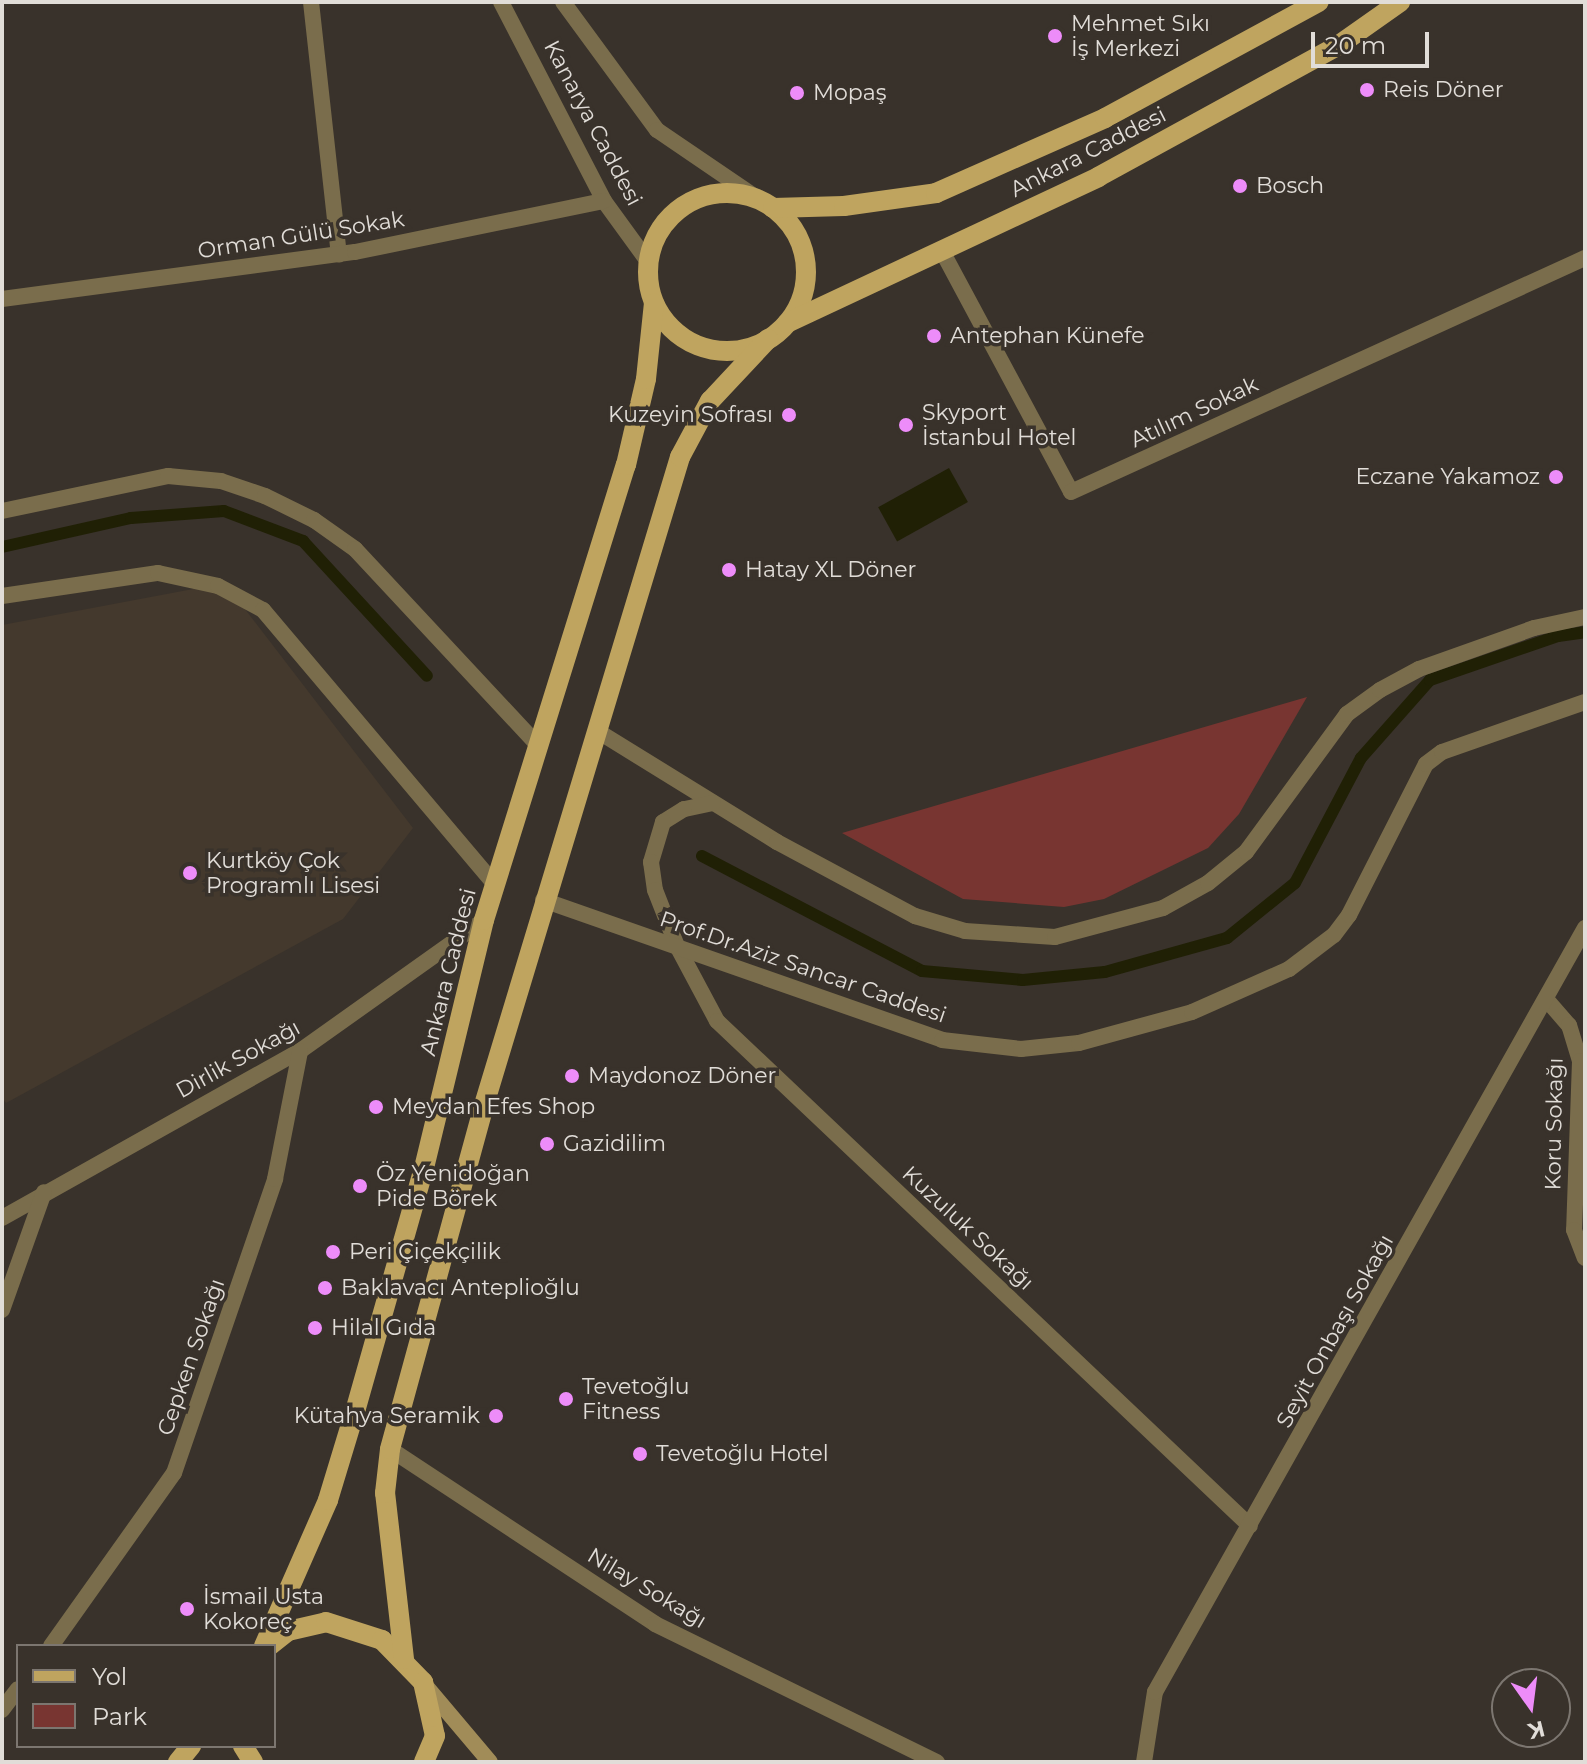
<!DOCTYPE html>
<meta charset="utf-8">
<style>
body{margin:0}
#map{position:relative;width:1587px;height:1764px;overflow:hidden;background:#39322b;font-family:Montserrat,sans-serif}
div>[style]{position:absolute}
.built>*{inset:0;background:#44392d}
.green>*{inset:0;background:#783531}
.water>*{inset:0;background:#202005;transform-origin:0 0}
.stream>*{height:12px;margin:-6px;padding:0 6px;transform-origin:6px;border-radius:6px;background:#202005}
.minor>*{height:16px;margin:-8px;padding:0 8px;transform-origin:8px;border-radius:8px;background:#7a6d4c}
.tertiary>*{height:16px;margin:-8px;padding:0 8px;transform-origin:8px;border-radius:8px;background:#7a6d4c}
.secondary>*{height:16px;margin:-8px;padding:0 8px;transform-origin:8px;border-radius:8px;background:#a18c58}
.primary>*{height:20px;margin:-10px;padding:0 10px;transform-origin:10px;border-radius:10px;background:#bfa45f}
.primary>.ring{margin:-10px;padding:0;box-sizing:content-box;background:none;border:20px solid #bfa45f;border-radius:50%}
.dots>*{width:22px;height:22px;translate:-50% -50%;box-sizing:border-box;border:4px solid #39322b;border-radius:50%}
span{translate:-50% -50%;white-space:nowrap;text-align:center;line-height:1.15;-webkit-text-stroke:7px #39322b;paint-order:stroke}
.poi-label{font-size:22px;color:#e1ddd8}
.left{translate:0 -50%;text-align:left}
.right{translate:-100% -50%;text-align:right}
.street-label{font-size:22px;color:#e1ddd8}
.frame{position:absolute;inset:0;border:4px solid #e1ddd8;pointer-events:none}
.legend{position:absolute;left:16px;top:1644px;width:260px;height:104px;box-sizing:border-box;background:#39322b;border:2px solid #7c7670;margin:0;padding:10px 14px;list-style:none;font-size:24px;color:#e1ddd8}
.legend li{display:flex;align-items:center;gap:16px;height:40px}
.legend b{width:40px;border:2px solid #7c7670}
.north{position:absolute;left:1491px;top:1668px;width:80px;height:80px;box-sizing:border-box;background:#39322b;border:2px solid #7c7670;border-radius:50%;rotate:166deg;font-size:22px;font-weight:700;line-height:32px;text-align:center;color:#e1ddd8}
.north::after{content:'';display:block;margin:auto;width:28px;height:36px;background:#ed8cf9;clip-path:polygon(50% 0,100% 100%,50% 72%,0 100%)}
.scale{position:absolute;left:1311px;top:32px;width:118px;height:36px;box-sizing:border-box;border:4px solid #e1ddd8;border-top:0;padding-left:10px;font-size:24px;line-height:28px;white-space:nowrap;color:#e1ddd8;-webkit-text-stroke:6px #39322b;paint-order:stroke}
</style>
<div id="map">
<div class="built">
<div style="clip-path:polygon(225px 583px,413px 828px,343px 919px,6px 1103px,2px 1098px,2px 625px)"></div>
</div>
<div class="green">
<div style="clip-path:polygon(1307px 697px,1239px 814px,1208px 848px,1104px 899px,1064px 907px,963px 899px,842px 833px)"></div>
</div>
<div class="water">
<div style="left:949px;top:468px;width:39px;height:81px;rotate:61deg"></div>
</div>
<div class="stream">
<div style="left:2px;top:547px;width:132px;rotate:-12.7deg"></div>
<div style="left:131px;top:518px;width:93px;rotate:-4.3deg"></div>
<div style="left:224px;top:511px;width:85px;rotate:20.8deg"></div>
<div style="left:303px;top:541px;width:183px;rotate:47.4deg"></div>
<div style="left:702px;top:856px;width:248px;rotate:27.6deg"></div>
<div style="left:922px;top:971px;width:101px;rotate:5.1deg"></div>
<div style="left:1023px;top:980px;width:82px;rotate:-5.6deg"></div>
<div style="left:1105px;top:972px;width:127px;rotate:-15.6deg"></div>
<div style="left:1227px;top:938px;width:87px;rotate:-39deg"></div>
<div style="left:1295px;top:883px;width:141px;rotate:-62.2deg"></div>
<div style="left:1361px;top:758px;width:104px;rotate:-48.5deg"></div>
<div style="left:1430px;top:680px;width:135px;rotate:-19deg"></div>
<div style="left:1558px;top:636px;width:27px;rotate:-8deg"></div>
</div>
<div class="minor">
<div style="left:311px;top:2px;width:254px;rotate:83.7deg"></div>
<div style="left:501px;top:2px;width:224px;rotate:62.6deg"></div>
<div style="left:604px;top:201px;width:77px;rotate:54deg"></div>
<div style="left:563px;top:2px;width:159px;rotate:53.7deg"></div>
<div style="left:657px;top:130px;width:121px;rotate:34.2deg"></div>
<div style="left:942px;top:251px;width:273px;rotate:61.8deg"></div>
<div style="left:1071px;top:492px;width:565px;rotate:-24.48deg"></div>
<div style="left:2px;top:299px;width:356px;rotate:-7.6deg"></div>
<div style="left:355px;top:252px;width:254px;rotate:-11.6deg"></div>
<div style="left:599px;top:732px;width:209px;rotate:31.7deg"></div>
<div style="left:777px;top:842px;width:157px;rotate:28.2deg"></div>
<div style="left:915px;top:916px;width:52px;rotate:16.7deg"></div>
<div style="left:965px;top:931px;width:90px;rotate:3.8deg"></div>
<div style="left:1055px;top:937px;width:112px;rotate:-15deg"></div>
<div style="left:1163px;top:908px;width:51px;rotate:-29.1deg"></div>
<div style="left:1208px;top:883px;width:49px;rotate:-39.2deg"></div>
<div style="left:1246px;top:852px;width:171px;rotate:-53.8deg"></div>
<div style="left:1347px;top:714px;width:41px;rotate:-36deg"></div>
<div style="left:1380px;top:690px;width:44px;rotate:-28.3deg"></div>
<div style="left:1419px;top:669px;width:122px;rotate:-19.6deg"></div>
<div style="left:1534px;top:628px;width:52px;rotate:-12.2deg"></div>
<div style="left:713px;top:803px;width:30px;rotate:168deg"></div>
<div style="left:684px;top:809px;width:25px;rotate:148deg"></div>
<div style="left:663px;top:822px;width:42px;rotate:106.7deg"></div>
<div style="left:651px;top:862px;width:28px;rotate:82deg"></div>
<div style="left:655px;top:890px;width:60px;rotate:68.6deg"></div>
<div style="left:677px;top:946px;width:85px;rotate:61.9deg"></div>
<div style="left:717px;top:1021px;width:734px;rotate:43.45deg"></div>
<div style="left:543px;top:900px;width:423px;rotate:19.3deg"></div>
<div style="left:942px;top:1040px;width:80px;rotate:6.5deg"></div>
<div style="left:1021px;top:1049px;width:58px;rotate:-5.9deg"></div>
<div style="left:1079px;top:1043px;width:117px;rotate:-15.3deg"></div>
<div style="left:1192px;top:1012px;width:106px;rotate:-23.9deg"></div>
<div style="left:1289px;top:969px;width:56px;rotate:-37.1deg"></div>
<div style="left:1334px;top:935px;width:25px;rotate:-53deg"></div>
<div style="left:1349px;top:915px;width:169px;rotate:-63deg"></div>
<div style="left:1426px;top:764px;width:20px;rotate:-37deg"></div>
<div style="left:1442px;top:752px;width:151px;rotate:-19.3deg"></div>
<div style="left:1546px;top:999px;width:35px;rotate:49deg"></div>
<div style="left:1569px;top:1025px;width:38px;rotate:73deg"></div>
<div style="left:1580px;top:1061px;width:169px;rotate:92deg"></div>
<div style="left:1574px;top:1230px;width:30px;rotate:69deg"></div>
<div style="left:2px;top:1218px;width:342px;rotate:-29.3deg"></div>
<div style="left:300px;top:1051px;width:226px;rotate:-35.4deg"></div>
<div style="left:2px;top:1310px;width:125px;rotate:-70.4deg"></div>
<div style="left:390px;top:1449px;width:318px;rotate:33.4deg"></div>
<div style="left:655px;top:1624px;width:314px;rotate:26.1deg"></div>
<div style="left:51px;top:1646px;width:212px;rotate:-54.6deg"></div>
<div style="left:174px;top:1473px;width:311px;rotate:-71deg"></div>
<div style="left:275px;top:1179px;width:130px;rotate:-78.9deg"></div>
<div style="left:2px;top:1710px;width:26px;rotate:-53deg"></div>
<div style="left:1144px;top:1762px;width:71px;rotate:-81.1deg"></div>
<div style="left:1155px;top:1692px;width:877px;rotate:-60.63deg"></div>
</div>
<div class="tertiary">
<div style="left:2px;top:511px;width:170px;rotate:-11.9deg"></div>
<div style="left:168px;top:476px;width:53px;rotate:5.4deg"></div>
<div style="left:221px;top:481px;width:46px;rotate:18.8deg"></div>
<div style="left:265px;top:496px;width:55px;rotate:26.1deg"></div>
<div style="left:314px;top:520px;width:50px;rotate:35.3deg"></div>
<div style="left:355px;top:549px;width:270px;rotate:47deg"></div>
<div style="left:2px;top:596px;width:158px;rotate:-8.4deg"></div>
<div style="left:158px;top:573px;width:61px;rotate:12.2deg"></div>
<div style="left:218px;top:586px;width:51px;rotate:28.1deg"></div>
<div style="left:263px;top:610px;width:360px;rotate:49.8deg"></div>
</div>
<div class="secondary">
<div style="left:424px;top:1684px;width:102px;rotate:49.8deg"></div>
</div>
<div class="primary">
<div class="ring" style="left:648px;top:193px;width:138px;height:138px"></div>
<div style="left:773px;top:208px;width:71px;rotate:-1.6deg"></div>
<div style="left:844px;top:206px;width:93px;rotate:-8deg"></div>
<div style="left:936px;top:193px;width:185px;rotate:-23.9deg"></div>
<div style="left:1105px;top:118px;width:243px;rotate:-28.5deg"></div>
<div style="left:787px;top:323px;width:344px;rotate:-25.1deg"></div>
<div style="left:1098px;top:177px;width:275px;rotate:-28.7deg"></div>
<div style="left:1339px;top:45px;width:75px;rotate:-35.2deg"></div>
<div style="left:264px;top:1646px;width:159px;rotate:-66.3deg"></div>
<div style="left:328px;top:1500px;width:96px;rotate:-73.1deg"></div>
<div style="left:356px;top:1408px;width:249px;rotate:-74.2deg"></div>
<div style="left:424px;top:1168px;width:255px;rotate:-76.4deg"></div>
<div style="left:484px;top:920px;width:477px;rotate:-72.7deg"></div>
<div style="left:626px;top:465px;width:88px;rotate:-76.9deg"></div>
<div style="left:646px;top:379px;width:76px;rotate:-84deg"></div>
<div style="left:269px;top:1646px;width:24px;rotate:-38deg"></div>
<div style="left:288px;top:1631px;width:39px;rotate:-13deg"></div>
<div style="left:326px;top:1622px;width:59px;rotate:17.8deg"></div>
<div style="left:382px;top:1640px;width:59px;rotate:45.7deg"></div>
<div style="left:423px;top:1682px;width:55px;rotate:77.5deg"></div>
<div style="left:435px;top:1736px;width:28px;rotate:113deg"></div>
<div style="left:404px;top:1659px;width:167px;rotate:-96.5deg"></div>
<div style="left:385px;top:1493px;width:44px;rotate:-83.5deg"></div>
<div style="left:390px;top:1449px;width:357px;rotate:-74.7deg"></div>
<div style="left:484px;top:1105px;width:677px;rotate:-73.17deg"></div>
<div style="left:680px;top:457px;width:64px;rotate:-61.8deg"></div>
<div style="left:710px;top:401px;width:85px;rotate:-46.9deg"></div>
<div style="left:243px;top:1746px;width:19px;rotate:58deg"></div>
<div style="left:178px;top:1762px;width:21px;rotate:-51deg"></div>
</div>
<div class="dots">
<div style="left:1055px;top:36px;background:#ed8cf9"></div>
<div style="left:1367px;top:90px;background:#ed8cf9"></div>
<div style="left:797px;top:93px;background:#ed8cf9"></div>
<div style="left:1240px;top:186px;background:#ed8cf9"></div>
<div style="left:934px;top:336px;background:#ed8cf9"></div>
<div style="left:789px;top:415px;background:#ed8cf9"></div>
<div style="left:906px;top:425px;background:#ed8cf9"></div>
<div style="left:1556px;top:477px;background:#ed8cf9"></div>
<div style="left:729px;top:570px;background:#ed8cf9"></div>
<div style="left:190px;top:873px;background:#ed8cf9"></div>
<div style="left:572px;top:1076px;background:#ed8cf9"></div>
<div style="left:376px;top:1107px;background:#ed8cf9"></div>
<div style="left:547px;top:1144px;background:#ed8cf9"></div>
<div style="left:360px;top:1186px;background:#ed8cf9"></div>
<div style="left:333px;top:1252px;background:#ed8cf9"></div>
<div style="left:325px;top:1288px;background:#ed8cf9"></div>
<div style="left:315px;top:1328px;background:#ed8cf9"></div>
<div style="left:566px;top:1399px;background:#ed8cf9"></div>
<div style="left:496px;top:1416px;background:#ed8cf9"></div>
<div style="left:640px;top:1454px;background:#ed8cf9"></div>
<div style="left:187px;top:1609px;background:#ed8cf9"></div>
</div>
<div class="poi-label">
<span class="left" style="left:1071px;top:36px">Mehmet Sıkı<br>İş Merkezi</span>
<span class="left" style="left:1383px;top:90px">Reis Döner</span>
<span class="left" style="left:813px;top:93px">Mopaş</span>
<span class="left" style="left:1256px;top:186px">Bosch</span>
<span class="left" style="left:950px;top:336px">Antephan Künefe</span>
<span class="left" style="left:922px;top:425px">Skyport<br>İstanbul Hotel</span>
<span class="right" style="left:773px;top:415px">Kuzeyin Sofrası</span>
<span class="right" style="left:1540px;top:477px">Eczane Yakamoz</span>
<span class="left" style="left:745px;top:570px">Hatay XL Döner</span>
<span class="left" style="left:206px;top:873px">Kurtköy Çok<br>Programlı Lisesi</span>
<span class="left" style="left:588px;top:1076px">Maydonoz Döner</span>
<span class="left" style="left:392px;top:1107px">Meydan Efes Shop</span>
<span class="left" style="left:563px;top:1144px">Gazidilim</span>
<span class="left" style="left:376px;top:1186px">Öz Yenidoğan<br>Pide Börek</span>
<span class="left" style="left:349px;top:1252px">Peri Çiçekçilik</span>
<span class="left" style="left:341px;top:1288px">Baklavacı Anteplioğlu</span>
<span class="left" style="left:331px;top:1328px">Hilal Gıda</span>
<span class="left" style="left:582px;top:1399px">Tevetoğlu<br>Fitness</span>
<span class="right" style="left:480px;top:1416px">Kütahya Seramik</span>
<span class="left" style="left:656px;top:1454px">Tevetoğlu Hotel</span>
<span class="left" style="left:203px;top:1609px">İsmail Usta<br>Kokoreç</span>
</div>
<div class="street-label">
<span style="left:593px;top:123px;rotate:62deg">Kanarya Caddesi</span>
<span style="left:1088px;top:152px;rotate:-27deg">Ankara Caddesi</span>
<span style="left:301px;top:235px;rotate:-9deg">Orman Gülü Sokak</span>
<span style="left:1194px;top:412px;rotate:-25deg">Atılım Sokak</span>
<span style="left:803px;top:967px;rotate:19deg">Prof.Dr.Aziz Sancar Caddesi</span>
<span style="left:448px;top:972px;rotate:-76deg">Ankara Caddesi</span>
<span style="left:238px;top:1059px;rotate:-29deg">Dirlik Sokağı</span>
<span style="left:1554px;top:1124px;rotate:-89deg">Koru Sokağı</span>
<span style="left:968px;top:1228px;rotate:43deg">Kuzuluk Sokağı</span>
<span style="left:1335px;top:1331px;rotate:-61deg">Seyit Onbaşı Sokağı</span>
<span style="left:191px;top:1357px;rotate:-71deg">Cepken Sokağı</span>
<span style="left:647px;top:1588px;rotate:31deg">Nilay Sokağı</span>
</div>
<div class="frame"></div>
<ul class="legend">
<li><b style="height:10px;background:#bfa45f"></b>Yol</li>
<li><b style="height:22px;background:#783531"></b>Park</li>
</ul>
<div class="north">K</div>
<div class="scale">20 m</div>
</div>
